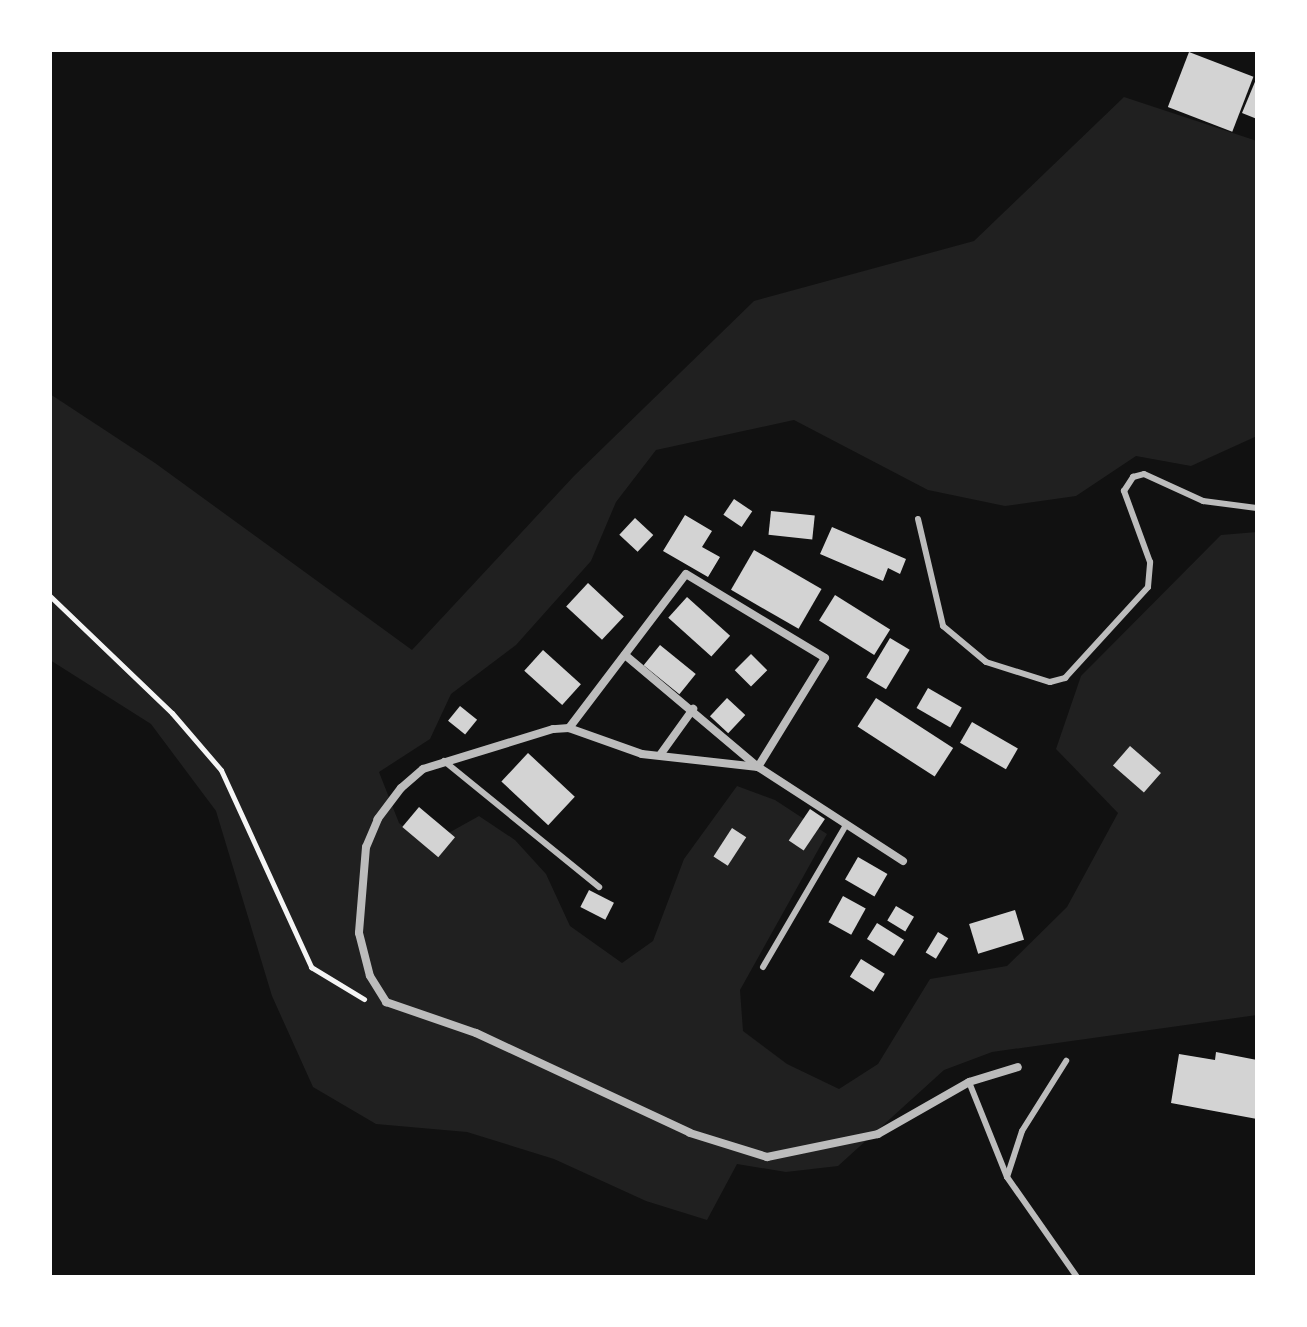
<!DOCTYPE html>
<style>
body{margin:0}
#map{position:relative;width:1307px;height:1327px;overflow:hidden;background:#111;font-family:Overpass,sans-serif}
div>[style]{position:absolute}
.green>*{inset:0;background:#202020}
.building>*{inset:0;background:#d3d3d3;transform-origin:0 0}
.path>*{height:5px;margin:-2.5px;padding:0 2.5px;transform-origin:2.5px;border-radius:2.5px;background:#f5f5f5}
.service>*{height:6px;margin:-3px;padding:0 3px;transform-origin:3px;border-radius:3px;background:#bcbcbc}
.minor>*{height:8px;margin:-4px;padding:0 4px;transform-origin:4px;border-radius:4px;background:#bcbcbc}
span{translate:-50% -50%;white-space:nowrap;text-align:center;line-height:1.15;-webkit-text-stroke:6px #fff;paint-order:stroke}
.frame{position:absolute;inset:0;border:52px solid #fff;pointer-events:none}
</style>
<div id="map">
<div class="green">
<div style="clip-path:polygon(1124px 97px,1257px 141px,1257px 436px,1191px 466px,1136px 456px,1076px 496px,1005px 506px,928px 490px,794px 420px,656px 450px,616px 502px,591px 561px,516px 645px,451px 694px,430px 739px,379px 772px,399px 823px,427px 845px,479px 816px,515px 840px,546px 874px,570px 926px,622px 963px,653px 941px,684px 859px,737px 786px,775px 800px,827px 834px,740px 990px,743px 1031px,787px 1064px,839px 1089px,878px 1064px,930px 979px,1007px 966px,1067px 907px,1118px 813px,1056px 749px,1081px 676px,1221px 535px,1257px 532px,1257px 1015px,992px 1052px,944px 1070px,838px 1166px,786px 1172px,737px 1164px,707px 1220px,646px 1201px,554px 1159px,467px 1132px,376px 1124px,313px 1087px,272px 996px,216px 811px,151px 724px,50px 660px,50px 394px,155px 463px,412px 650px,574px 476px,754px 301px,974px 241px)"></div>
</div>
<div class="building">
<div style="left:1189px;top:52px;width:69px;height:59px;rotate:21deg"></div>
<div style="clip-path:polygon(1257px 77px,1257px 119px,1242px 113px)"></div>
<div style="left:734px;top:499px;width:22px;height:19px;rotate:34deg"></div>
<div style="left:771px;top:511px;width:44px;height:24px;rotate:6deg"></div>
<div style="clip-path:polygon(685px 515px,712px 531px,702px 547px,720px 557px,708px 577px,663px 551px)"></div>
<div style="left:635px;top:518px;width:25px;height:23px;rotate:43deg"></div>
<div style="clip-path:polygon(832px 527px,906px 559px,900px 574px,888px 568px,883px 581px,820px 554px)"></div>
<div style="left:754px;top:550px;width:78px;height:46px;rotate:30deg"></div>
<div style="left:588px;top:583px;width:49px;height:32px;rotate:43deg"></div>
<div style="left:835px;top:595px;width:65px;height:30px;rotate:32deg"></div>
<div style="left:687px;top:597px;width:58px;height:28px;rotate:42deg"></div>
<div style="left:890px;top:638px;width:23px;height:46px;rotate:31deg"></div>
<div style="left:660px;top:645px;width:46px;height:26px;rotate:39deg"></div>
<div style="left:543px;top:650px;width:51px;height:28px;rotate:42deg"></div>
<div style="left:751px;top:654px;width:23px;height:23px;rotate:45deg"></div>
<div style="left:928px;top:688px;width:39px;height:23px;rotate:30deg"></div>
<div style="left:727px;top:698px;width:25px;height:25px;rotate:43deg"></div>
<div style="left:876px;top:698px;width:92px;height:34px;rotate:33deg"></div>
<div style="left:460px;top:706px;width:22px;height:19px;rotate:39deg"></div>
<div style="left:972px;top:722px;width:53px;height:24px;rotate:30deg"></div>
<div style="left:1130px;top:746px;width:41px;height:26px;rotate:41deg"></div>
<div style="left:528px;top:753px;width:64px;height:39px;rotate:43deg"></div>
<div style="left:419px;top:807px;width:47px;height:26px;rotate:40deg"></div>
<div style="left:810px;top:809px;width:18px;height:38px;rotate:34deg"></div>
<div style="left:732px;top:828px;width:17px;height:34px;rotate:33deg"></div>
<div style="left:858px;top:857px;width:34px;height:26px;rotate:30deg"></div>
<div style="left:589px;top:890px;width:28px;height:19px;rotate:27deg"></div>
<div style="left:843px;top:896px;width:26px;height:30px;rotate:29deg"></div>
<div style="left:896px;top:906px;width:21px;height:17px;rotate:31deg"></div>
<div style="left:1015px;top:910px;width:31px;height:48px;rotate:73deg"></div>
<div style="left:877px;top:923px;width:32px;height:19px;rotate:32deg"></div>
<div style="left:938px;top:932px;width:12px;height:24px;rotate:31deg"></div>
<div style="left:861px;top:959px;width:28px;height:21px;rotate:32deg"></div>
<div style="clip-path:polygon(1216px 1052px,1257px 1060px,1257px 1119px,1171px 1103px,1179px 1054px,1215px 1060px)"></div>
</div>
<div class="path">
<div style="left:50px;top:596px;width:169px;rotate:43.8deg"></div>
<div style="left:172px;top:713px;width:75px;rotate:49.3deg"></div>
<div style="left:221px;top:770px;width:217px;rotate:65.4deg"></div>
<div style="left:311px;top:967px;width:62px;rotate:31.1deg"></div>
</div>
<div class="service">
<div style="left:918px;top:519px;width:110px;rotate:76.8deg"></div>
<div style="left:943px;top:626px;width:56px;rotate:39.9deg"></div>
<div style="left:986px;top:662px;width:67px;rotate:17.4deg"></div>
<div style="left:1050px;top:682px;width:16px;rotate:-15deg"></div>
<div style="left:1065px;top:678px;width:123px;rotate:-47.6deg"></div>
<div style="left:1148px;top:587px;width:25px;rotate:-85deg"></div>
<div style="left:1150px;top:562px;width:76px;rotate:-110.1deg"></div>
<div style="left:1124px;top:491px;width:17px;rotate:-57deg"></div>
<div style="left:1133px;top:477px;width:11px;rotate:-15deg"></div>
<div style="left:1144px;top:474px;width:65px;rotate:24.6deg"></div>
<div style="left:1203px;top:501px;width:54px;rotate:7.4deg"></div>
<div style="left:444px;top:761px;width:200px;rotate:39.1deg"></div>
<div style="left:763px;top:967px;width:164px;rotate:-59.7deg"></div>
<div style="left:969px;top:1082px;width:102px;rotate:68.2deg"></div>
<div style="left:1007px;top:1177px;width:122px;rotate:55deg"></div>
<div style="left:1007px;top:1177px;width:48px;rotate:-71.9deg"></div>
<div style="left:1022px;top:1131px;width:83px;rotate:-57.8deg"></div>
</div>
<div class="minor">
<div style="left:569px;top:728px;width:193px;rotate:-52.8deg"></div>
<div style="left:686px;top:574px;width:162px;rotate:31.1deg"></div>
<div style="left:825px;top:658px;width:128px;rotate:121.6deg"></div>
<div style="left:758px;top:767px;width:174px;rotate:-139.9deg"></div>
<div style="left:660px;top:755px;width:57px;rotate:-54.3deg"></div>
<div style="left:903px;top:861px;width:173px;rotate:-147deg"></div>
<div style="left:758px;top:767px;width:117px;rotate:-173.6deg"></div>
<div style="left:642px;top:754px;width:77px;rotate:-160.4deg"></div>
<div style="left:569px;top:728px;width:16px;rotate:176deg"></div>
<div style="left:553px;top:729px;width:136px;rotate:162.9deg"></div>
<div style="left:423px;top:769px;width:29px;rotate:139deg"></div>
<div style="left:401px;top:788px;width:39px;rotate:127deg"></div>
<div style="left:378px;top:819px;width:30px;rotate:113deg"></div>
<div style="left:366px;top:847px;width:86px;rotate:94.7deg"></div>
<div style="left:359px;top:933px;width:44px;rotate:75.7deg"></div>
<div style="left:370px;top:976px;width:31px;rotate:58deg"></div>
<div style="left:386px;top:1002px;width:95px;rotate:19deg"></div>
<div style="left:476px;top:1033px;width:236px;rotate:25deg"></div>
<div style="left:690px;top:1133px;width:81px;rotate:17.3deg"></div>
<div style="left:767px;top:1157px;width:113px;rotate:-11.7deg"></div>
<div style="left:878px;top:1134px;width:105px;rotate:-29.7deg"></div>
<div style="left:969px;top:1082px;width:51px;rotate:-17deg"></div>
</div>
<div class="frame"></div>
</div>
